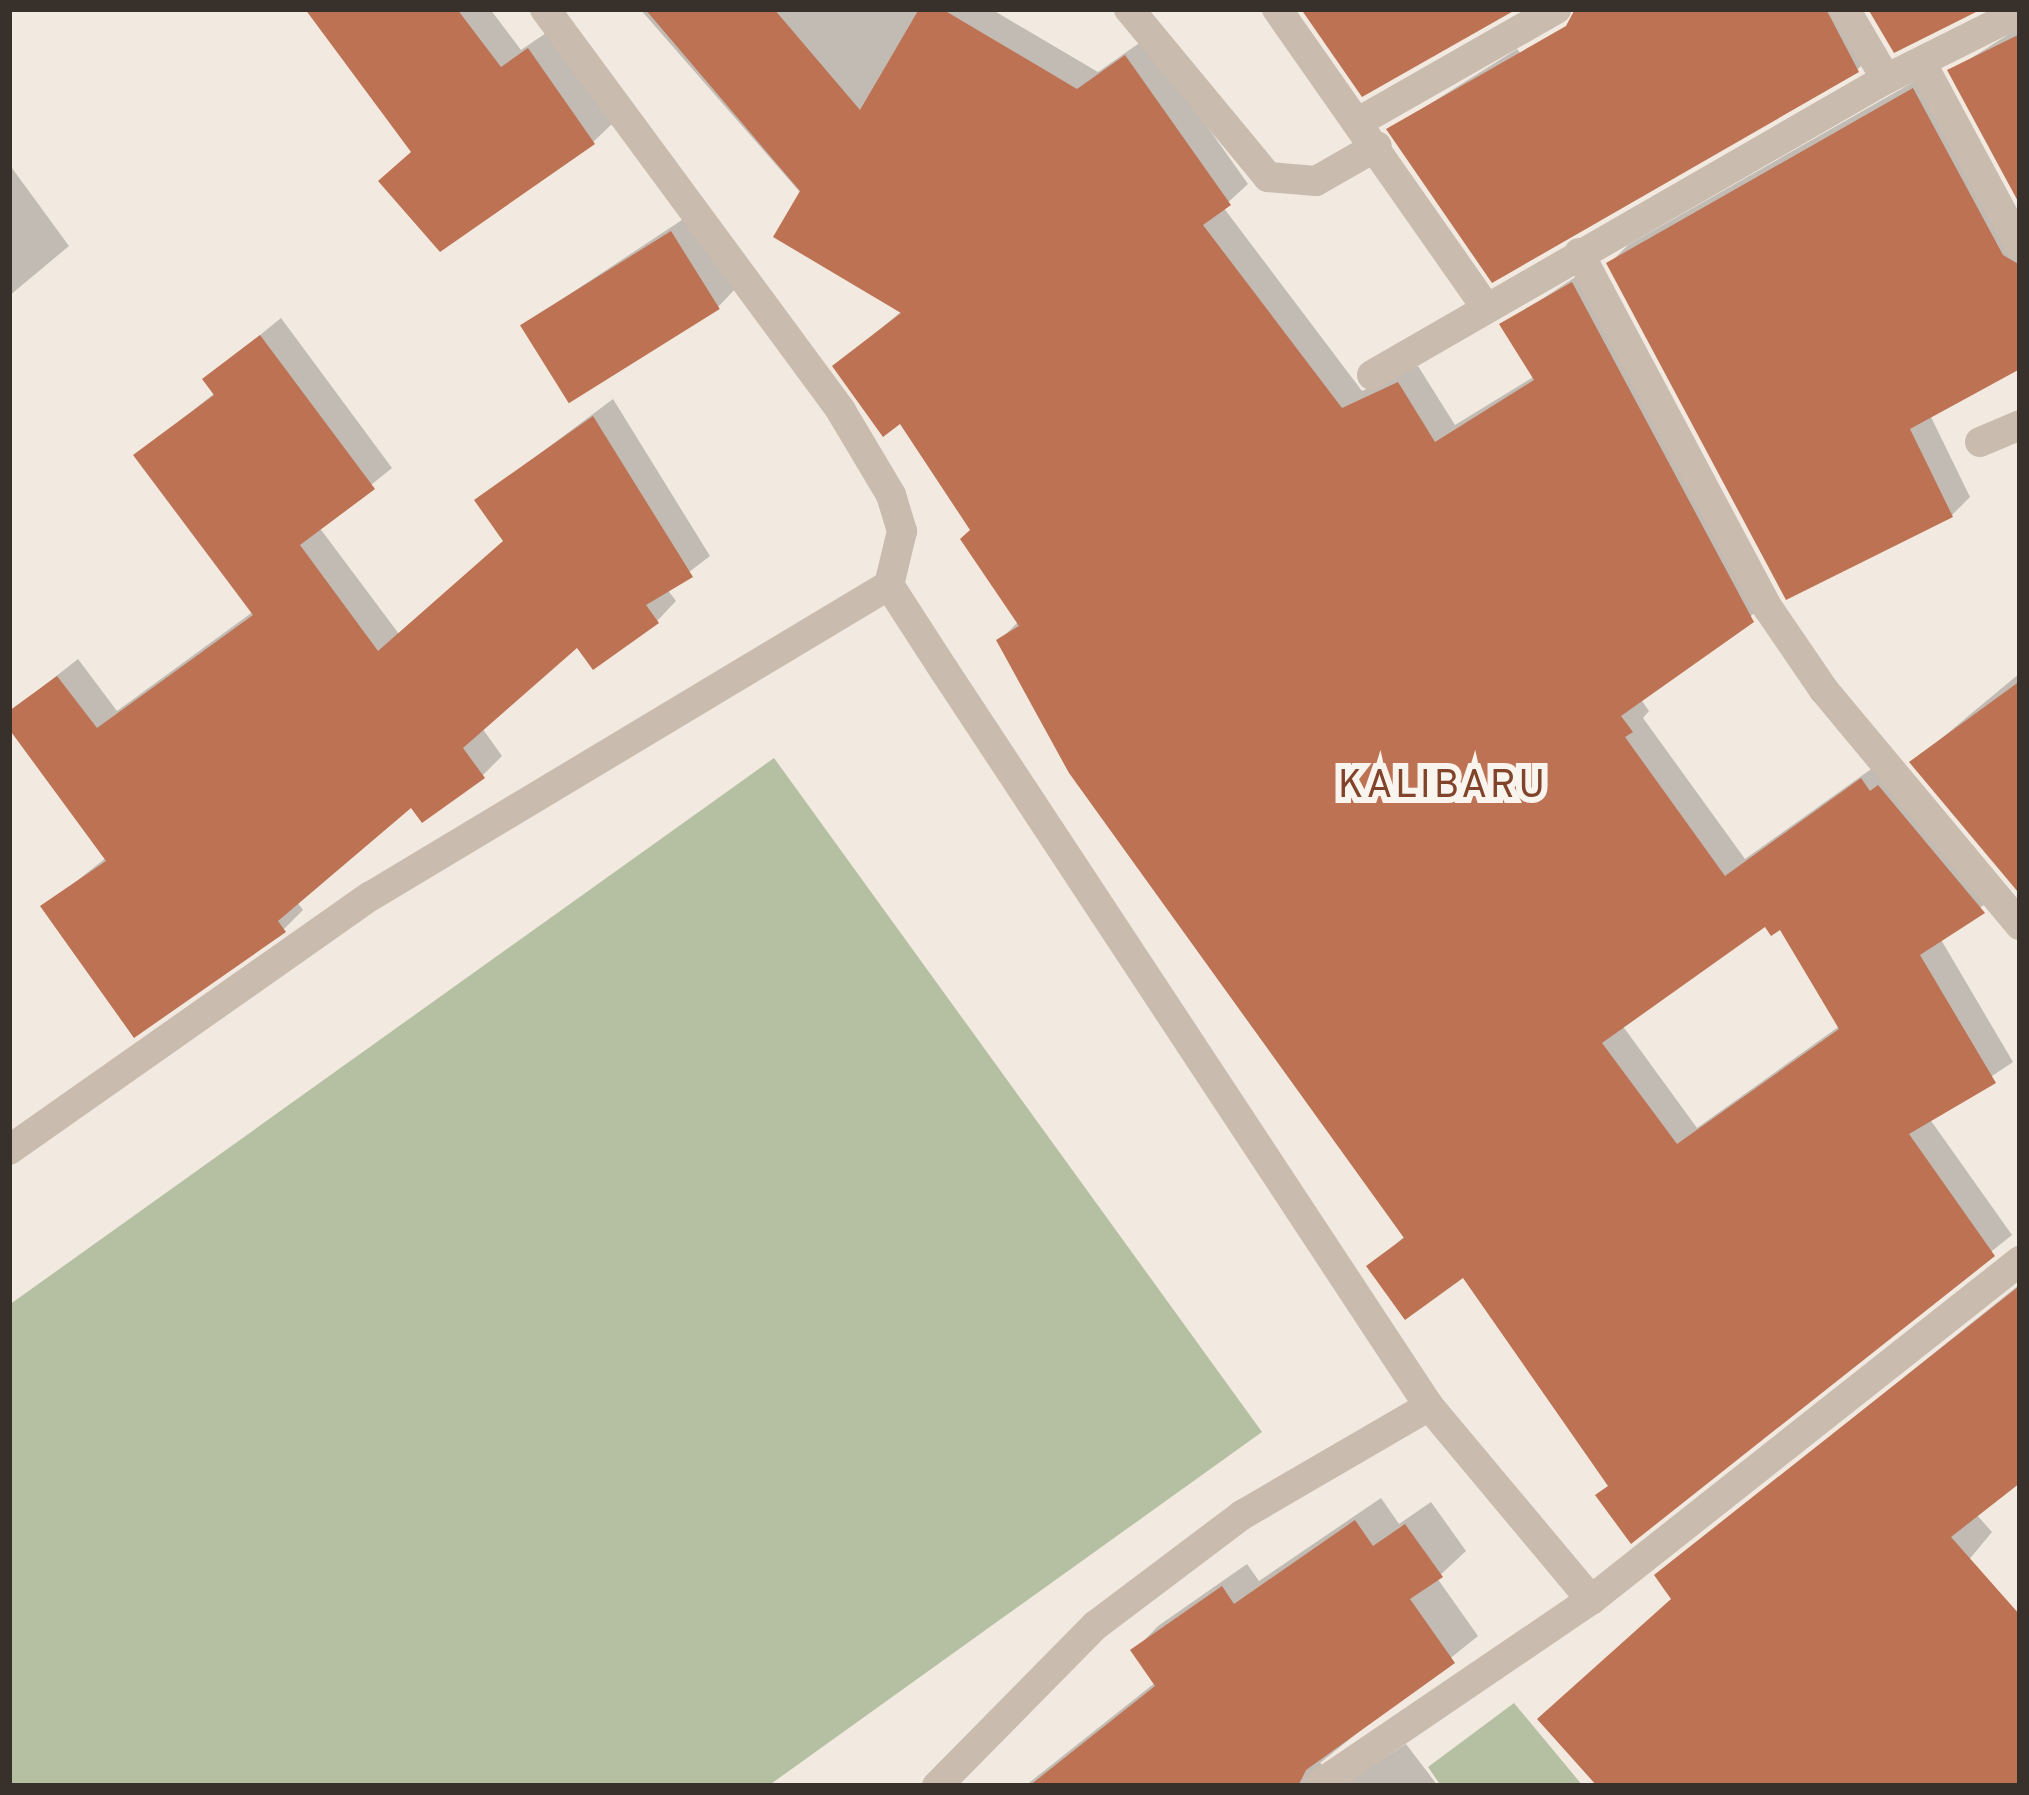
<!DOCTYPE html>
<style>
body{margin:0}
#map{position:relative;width:2029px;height:1795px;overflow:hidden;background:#f2eae0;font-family:Overpass,sans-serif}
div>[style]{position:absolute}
.green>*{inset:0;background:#b4c0a1}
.shadow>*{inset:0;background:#0003}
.building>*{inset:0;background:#bd7253;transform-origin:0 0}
.minor>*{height:30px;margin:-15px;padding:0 15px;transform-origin:15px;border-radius:15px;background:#c9bbad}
span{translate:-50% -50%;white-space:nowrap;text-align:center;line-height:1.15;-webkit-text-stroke:12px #f9f4ed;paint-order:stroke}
.quarter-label{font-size:39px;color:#81432a;letter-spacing:3px}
.frame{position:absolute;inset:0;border:12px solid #38302b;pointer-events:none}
</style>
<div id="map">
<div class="green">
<div style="clip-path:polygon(774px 758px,1262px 1432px,768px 1786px,9px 1786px,9px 1305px)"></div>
<div style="clip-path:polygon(1514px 1703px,1583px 1786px,1441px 1786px,1428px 1767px)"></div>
</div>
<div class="shadow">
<div style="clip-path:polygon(308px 9px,490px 9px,521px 50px,549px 31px,613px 123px,593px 142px,413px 151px)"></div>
<div style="clip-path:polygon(evenodd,640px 9px,991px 9px,1098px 72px,1145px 39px,1248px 184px,1223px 207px,1362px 391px,1418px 366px,1455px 425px,1535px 376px,1503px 325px,1592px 266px,1771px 601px,1640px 698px,1649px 711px,1643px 718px,1745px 859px,1881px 762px,2001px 892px,1940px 938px,2013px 1062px,1929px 1118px,2012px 1235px,1631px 1539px,1611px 1484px,1463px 1273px,1370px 1266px,1406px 1235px,999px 641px,1019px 621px,974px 530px,901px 420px,836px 366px,903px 310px,640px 9px,1766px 923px,1780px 926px,1841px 1025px,1697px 1128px,1622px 1025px,1766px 923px)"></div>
<div style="clip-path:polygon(1592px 9px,1850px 9px,1875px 52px,1857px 70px,1493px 279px,1390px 129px,1517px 49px,1604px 151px,1664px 102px)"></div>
<div style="clip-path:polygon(2020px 27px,2020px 172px,1951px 71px)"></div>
<div style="clip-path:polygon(1931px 72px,2020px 237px,2020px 366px,1930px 415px,1970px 497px,1952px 515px,1610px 263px,1628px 245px)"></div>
<div style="clip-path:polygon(9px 164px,69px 246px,9px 296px)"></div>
<div style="clip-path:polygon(691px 214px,737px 287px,718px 307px,523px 325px)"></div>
<div style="clip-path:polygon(281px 318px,392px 468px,319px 527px,399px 634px,506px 540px,478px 500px,613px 399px,710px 556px,667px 589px,676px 601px,657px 621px,578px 643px,482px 728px,502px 756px,483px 775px,423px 819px,412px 804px,297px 902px,303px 910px,284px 929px,135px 1034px,44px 907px,107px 857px,9px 724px,9px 713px,78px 659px,117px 711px,254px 611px,137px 455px,216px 392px,206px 379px)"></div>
<div style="clip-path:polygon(2020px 673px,2020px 890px,1913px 762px)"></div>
<div style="clip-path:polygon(2020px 1284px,2020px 1480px,1976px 1514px,1992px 1532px,1781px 1786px,1601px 1786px,1674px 1598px,1658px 1575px)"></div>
<div style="clip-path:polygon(1381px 1498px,1399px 1524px,1431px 1502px,1466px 1551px,1437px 1578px,1478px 1636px,1320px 1763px,1346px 1783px,1406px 1744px,1438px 1786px,1025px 1786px,1156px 1682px,1134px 1651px,1158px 1626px,1247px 1564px,1259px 1581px)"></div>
</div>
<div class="building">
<div style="clip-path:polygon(305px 9px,457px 9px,501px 67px,528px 48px,595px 144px,440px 252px,378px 181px,411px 152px)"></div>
<div style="clip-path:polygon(evenodd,645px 9px,774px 9px,860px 110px,919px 9px,942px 9px,1077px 89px,1125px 55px,1231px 205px,1203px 225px,1342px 408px,1398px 382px,1435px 442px,1534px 380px,1499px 324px,1572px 282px,1754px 622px,1621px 716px,1633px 732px,1625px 737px,1725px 876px,1861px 778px,1870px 791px,1878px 785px,1985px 913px,1920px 955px,1996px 1083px,1909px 1134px,1995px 1256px,1631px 1544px,1595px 1495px,1608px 1486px,1463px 1278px,1405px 1320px,1366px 1266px,1404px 1238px,1069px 773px,996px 640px,1019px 626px,960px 539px,970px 530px,900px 424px,883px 437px,832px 366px,901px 313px,773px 237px,800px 191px,645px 9px,1765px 927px,1771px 936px,1780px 930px,1839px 1029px,1677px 1144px,1602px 1043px,1765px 927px)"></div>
<div style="clip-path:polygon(1301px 9px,1517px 9px,1362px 97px)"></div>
<div style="clip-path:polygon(1575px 9px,1826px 9px,1859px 72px,1492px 283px,1386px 129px,1566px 26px)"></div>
<div style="clip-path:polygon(1868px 9px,1982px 9px,1894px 53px)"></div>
<div style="clip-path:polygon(2020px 34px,2020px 205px,1947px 70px)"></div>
<div style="clip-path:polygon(1913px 88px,2003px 255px,2020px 265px,2020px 369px,1910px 429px,1953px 517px,1786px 600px,1606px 263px)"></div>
<div style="left:671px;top:231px;width:92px;height:178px;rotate:58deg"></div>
<div style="clip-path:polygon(260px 335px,375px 489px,300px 545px,378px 651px,503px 541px,474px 500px,593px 416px,693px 577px,646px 605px,659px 623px,593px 670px,577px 648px,463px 748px,485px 778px,422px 823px,411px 808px,278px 921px,286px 932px,134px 1038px,40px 906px,106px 861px,9px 729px,9px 711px,57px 676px,97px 728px,253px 615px,133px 455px,214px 395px,202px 379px)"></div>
<div style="clip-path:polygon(2020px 681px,2020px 890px,2018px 892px,1909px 762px)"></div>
<div style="clip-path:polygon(2018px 1287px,2020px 1483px,1951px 1537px,2020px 1615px,2020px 1786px,1597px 1786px,1537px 1719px,1671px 1599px,1654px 1575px)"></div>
<div style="clip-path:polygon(1355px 1520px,1373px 1546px,1405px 1524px,1443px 1577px,1410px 1599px,1455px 1663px,1306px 1770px,1298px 1786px,1029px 1786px,1155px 1686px,1130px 1650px,1222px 1586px,1234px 1604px)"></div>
</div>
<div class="minor">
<div style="left:545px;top:9px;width:499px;rotate:53.6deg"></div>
<div style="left:841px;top:411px;width:98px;rotate:59.2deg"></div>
<div style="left:891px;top:495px;width:38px;rotate:73deg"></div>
<div style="left:902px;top:531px;width:56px;rotate:103.5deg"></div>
<div style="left:889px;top:585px;width:101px;rotate:57.1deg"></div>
<div style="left:944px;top:670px;width:881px;rotate:56.62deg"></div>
<div style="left:1429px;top:1406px;width:253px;rotate:50.1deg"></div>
<div style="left:1129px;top:9px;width:218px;rotate:50.4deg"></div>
<div style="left:1268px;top:177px;width:48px;rotate:4.8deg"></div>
<div style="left:1316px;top:181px;width:70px;rotate:-29.8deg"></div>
<div style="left:1277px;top:9px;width:365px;rotate:55deg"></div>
<div style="left:1845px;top:9px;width:81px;rotate:59.6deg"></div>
<div style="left:1921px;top:62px;width:209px;rotate:61.7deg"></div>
<div style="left:1360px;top:121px;width:226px;rotate:-29.7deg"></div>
<div style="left:1579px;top:253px;width:402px;rotate:62deg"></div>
<div style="left:1768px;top:608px;width:99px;rotate:55.7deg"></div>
<div style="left:1824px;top:690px;width:306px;rotate:50.2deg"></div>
<div style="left:1372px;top:375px;width:593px;rotate:-29.94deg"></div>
<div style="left:1886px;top:79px;width:150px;rotate:-26.6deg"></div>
<div style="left:1980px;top:442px;width:43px;rotate:-23deg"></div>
<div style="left:9px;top:1150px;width:442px;rotate:-35.1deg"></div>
<div style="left:371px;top:896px;width:604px;rotate:-30.98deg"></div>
<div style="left:937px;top:1786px;width:226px;rotate:-45.4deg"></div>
<div style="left:1096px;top:1625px;width:183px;rotate:-37deg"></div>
<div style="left:1242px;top:1515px;width:216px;rotate:-30.2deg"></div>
<div style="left:1317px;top:1786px;width:331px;rotate:-34.2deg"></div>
<div style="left:1591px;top:1600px;width:547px;rotate:-38.32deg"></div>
</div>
<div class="quarter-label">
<span style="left:1443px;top:788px">KALIBARU</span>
</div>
<div class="frame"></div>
</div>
